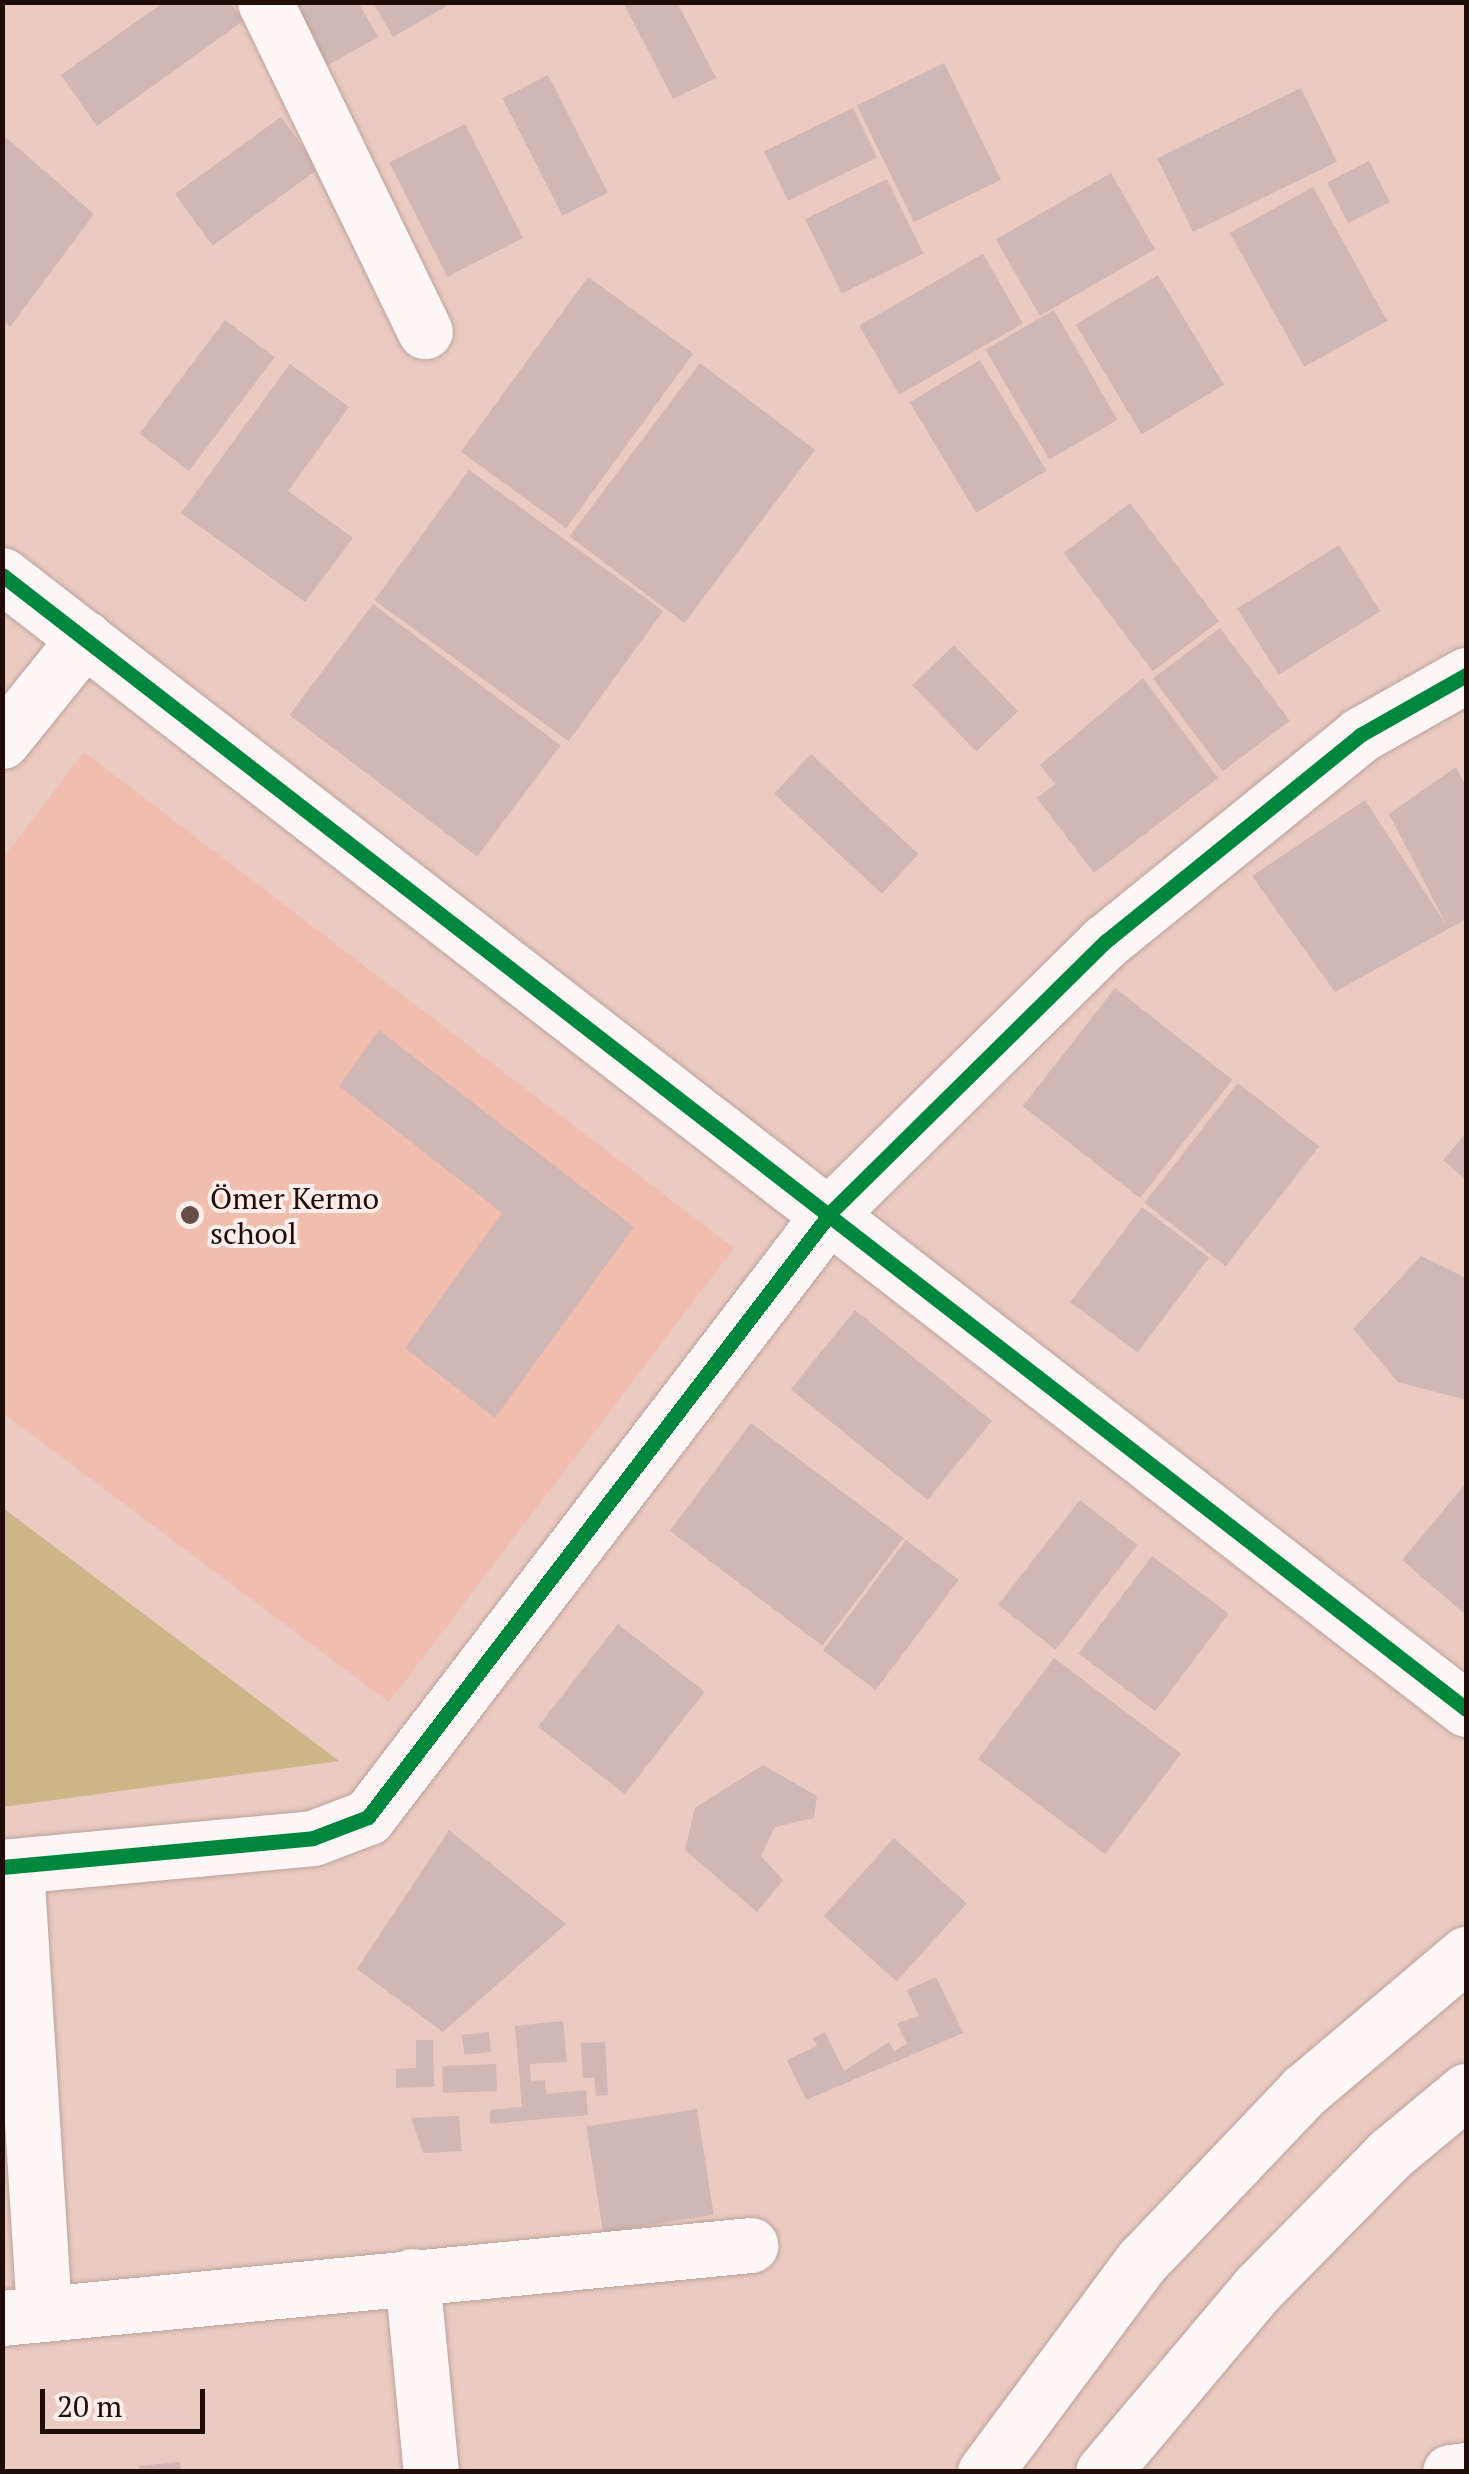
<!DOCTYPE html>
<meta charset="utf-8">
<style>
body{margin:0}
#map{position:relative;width:1469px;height:2474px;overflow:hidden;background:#eacac1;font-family:"PT Serif",serif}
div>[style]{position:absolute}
.built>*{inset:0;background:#f0bdaf}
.green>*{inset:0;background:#cdb587}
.building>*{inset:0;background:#d1b7b3;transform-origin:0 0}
.roads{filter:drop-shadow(0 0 2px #bba29b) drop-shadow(0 0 2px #bba29b)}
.street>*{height:55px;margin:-27.5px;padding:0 27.5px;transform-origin:27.5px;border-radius:27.5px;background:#fcf7f6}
.secondary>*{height:55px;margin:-27.5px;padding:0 27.5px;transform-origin:27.5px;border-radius:27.5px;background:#fcf7f6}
.cycleway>*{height:15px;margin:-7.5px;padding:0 7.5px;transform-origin:7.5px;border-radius:7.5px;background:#00873e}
.dots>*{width:28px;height:28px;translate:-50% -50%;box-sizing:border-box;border:5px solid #fbeeeb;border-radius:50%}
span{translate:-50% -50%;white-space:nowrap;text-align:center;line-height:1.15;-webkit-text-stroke:8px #fbeeeb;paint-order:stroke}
.poi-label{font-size:30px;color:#200d07}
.left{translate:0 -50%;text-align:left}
.frame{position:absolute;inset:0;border:5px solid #200d07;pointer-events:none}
.scale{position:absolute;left:40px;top:2389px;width:165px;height:45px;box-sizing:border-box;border:5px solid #200d07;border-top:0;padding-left:12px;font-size:30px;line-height:35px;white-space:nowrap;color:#200d07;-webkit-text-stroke:8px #fbeeeb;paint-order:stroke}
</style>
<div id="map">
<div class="built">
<div style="clip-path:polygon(84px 752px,734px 1248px,389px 1702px,3px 1413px,2px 859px)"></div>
</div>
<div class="green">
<div style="clip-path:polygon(2px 1508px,3px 1508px,339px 1761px,3px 1807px)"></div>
</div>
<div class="building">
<div style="clip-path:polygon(164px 2px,230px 2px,243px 21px,97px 126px,61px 75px)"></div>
<div style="clip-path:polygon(291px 2px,358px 2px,378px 37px,328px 65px)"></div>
<div style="clip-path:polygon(373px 2px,445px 2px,447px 6px,393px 37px)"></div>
<div style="clip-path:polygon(623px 2px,677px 2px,716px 78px,673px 99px)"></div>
<div style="left:944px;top:63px;width:130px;height:97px;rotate:64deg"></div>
<div style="left:548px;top:75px;width:132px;height:51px;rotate:63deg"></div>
<div style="left:1301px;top:88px;width:82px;height:160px;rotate:64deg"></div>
<div style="left:853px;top:108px;width:55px;height:99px;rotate:64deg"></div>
<div style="left:281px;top:117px;width:64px;height:131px;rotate:54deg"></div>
<div style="left:465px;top:124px;width:128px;height:85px;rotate:63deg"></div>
<div style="clip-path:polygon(2px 134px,94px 214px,10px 327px,2px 319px)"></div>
<div style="left:1369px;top:161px;width:46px;height:47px;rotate:63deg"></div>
<div style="left:1111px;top:173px;width:88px;height:133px;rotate:60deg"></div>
<div style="left:887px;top:179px;width:83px;height:91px;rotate:64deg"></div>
<div style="left:1313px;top:187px;width:153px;height:95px;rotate:61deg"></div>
<div style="left:983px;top:254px;width:80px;height:143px;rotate:60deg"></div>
<div style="left:1158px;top:275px;width:128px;height:96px;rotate:59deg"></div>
<div style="left:588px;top:277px;width:130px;height:216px;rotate:36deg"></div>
<div style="left:1054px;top:310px;width:127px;height:79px;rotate:60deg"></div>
<div style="left:225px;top:320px;width:62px;height:142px;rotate:37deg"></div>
<div style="left:980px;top:360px;width:129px;height:82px;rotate:59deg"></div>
<div style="left:700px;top:363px;width:144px;height:217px;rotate:37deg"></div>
<div style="clip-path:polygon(290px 364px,349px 407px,288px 491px,353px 538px,305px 602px,181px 513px)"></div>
<div style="left:469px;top:470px;width:240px;height:161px;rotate:36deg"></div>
<div style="left:1130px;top:503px;width:148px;height:83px;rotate:53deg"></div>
<div style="left:1339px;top:545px;width:78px;height:120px;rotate:58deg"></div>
<div style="left:373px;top:604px;width:235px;height:139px;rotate:37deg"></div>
<div style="left:1220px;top:628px;width:116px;height:84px;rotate:53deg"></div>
<div style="left:954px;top:645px;width:92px;height:58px;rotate:46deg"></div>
<div style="clip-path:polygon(1143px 678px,1218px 778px,1094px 873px,1037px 798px,1055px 784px,1040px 765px)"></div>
<div style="left:811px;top:754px;width:147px;height:54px;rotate:43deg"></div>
<div style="clip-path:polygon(1456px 767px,1466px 787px,1466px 919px,1335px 992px,1252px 876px,1365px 800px,1447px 926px,1389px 814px)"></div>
<div style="left:1115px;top:988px;width:149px;height:150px;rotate:38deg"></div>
<div style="clip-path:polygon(379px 1030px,634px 1227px,495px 1418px,405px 1348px,502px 1213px,339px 1086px)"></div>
<div style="left:1238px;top:1083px;width:103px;height:152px;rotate:38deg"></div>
<div style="clip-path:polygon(1466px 1133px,1466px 1180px,1443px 1160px)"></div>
<div style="left:1142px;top:1207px;width:84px;height:119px;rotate:37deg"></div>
<div style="clip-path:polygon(1421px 1256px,1466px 1278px,1466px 1400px,1398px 1382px,1353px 1329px)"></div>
<div style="left:855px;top:1310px;width:176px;height:102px;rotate:39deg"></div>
<div style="left:751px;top:1423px;width:191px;height:135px;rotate:37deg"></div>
<div style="clip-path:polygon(1466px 1483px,1466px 1615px,1402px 1560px)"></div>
<div style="left:1080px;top:1500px;width:73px;height:133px;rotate:38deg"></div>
<div style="left:906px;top:1540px;width:66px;height:138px;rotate:37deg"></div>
<div style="left:1152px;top:1556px;width:96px;height:122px;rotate:37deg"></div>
<div style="left:618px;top:1624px;width:110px;height:130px;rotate:38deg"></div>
<div style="left:1054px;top:1658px;width:159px;height:126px;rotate:37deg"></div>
<div style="clip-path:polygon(763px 1765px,817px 1796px,814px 1818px,775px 1827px,761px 1856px,783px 1880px,757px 1912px,685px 1850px,695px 1808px)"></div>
<div style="clip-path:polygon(449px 1830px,566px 1924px,443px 2032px,357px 1969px)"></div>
<div style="left:894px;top:1838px;width:98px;height:105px;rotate:42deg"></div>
<div style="clip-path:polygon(936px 1977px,963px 2033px,806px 2100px,787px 2060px,817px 2046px,813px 2038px,825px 2032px,844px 2071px,889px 2042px,894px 2051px,907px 2044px,897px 2023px,919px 2016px,907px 1990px)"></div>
<div style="clip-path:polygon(563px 2021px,567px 2062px,530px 2064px,531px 2081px,545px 2080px,546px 2094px,586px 2090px,588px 2115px,490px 2124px,490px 2110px,522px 2107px,515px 2026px)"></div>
<div style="left:489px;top:2032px;width:20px;height:27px;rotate:84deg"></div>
<div style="clip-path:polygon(416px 2040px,433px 2040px,434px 2087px,396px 2088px,396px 2069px,416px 2068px)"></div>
<div style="clip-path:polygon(605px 2042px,608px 2095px,596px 2096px,594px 2078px,583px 2078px,581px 2043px)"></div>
<div style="left:496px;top:2064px;width:27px;height:54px;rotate:88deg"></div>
<div style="left:697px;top:2109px;width:107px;height:112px;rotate:81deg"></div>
<div style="clip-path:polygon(459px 2116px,462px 2151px,423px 2153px,411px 2118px)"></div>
<div style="clip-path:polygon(180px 2462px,181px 2472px,140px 2472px,139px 2466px)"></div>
</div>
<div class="roads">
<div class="street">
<div style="left:265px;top:2px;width:366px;rotate:64.1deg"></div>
<div style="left:2px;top:575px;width:1852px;rotate:37.76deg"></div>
<div style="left:2px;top:741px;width:132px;rotate:-51.1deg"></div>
<div style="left:2px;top:1867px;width:312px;rotate:-5.3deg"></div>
<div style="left:313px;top:1838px;width:59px;rotate:-20.9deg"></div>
<div style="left:368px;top:1817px;width:762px;rotate:-52.57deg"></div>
<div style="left:831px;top:1212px;width:386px;rotate:-44.6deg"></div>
<div style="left:1106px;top:941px;width:327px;rotate:-39deg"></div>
<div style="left:1360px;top:735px;width:122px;rotate:-29.5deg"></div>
<div style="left:16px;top:1867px;width:447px;rotate:86.4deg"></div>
<div style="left:412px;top:2276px;width:197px;rotate:84.5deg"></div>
<div style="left:2px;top:2318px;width:752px;rotate:-5.57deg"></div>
<div style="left:1450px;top:2472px;width:16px;rotate:-7deg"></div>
</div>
<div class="secondary">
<div style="left:985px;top:2472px;width:262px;rotate:-53.4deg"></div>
<div style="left:1141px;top:2262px;width:238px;rotate:-46.4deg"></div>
<div style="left:1305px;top:2090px;width:211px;rotate:-40.2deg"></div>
<div style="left:1103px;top:2472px;width:241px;rotate:-49.9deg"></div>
<div style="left:1258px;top:2288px;width:188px;rotate:-45.4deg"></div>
<div style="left:1390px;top:2154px;width:99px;rotate:-39.7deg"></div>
</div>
</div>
<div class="cycleway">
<div style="left:2px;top:575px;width:1852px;rotate:37.76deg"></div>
<div style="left:2px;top:1867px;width:312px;rotate:-5.3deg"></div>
<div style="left:313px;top:1838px;width:59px;rotate:-20.9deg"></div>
<div style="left:368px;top:1817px;width:762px;rotate:-52.57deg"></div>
<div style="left:831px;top:1212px;width:386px;rotate:-44.6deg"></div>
<div style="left:1106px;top:941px;width:327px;rotate:-39deg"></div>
<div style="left:1360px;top:735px;width:122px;rotate:-29.5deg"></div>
</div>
<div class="dots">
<div style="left:190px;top:1215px;background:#674f48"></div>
</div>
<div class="poi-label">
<span class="left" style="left:210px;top:1215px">Ömer Kermo<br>school</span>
</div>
<div class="frame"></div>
<div class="scale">20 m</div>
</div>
